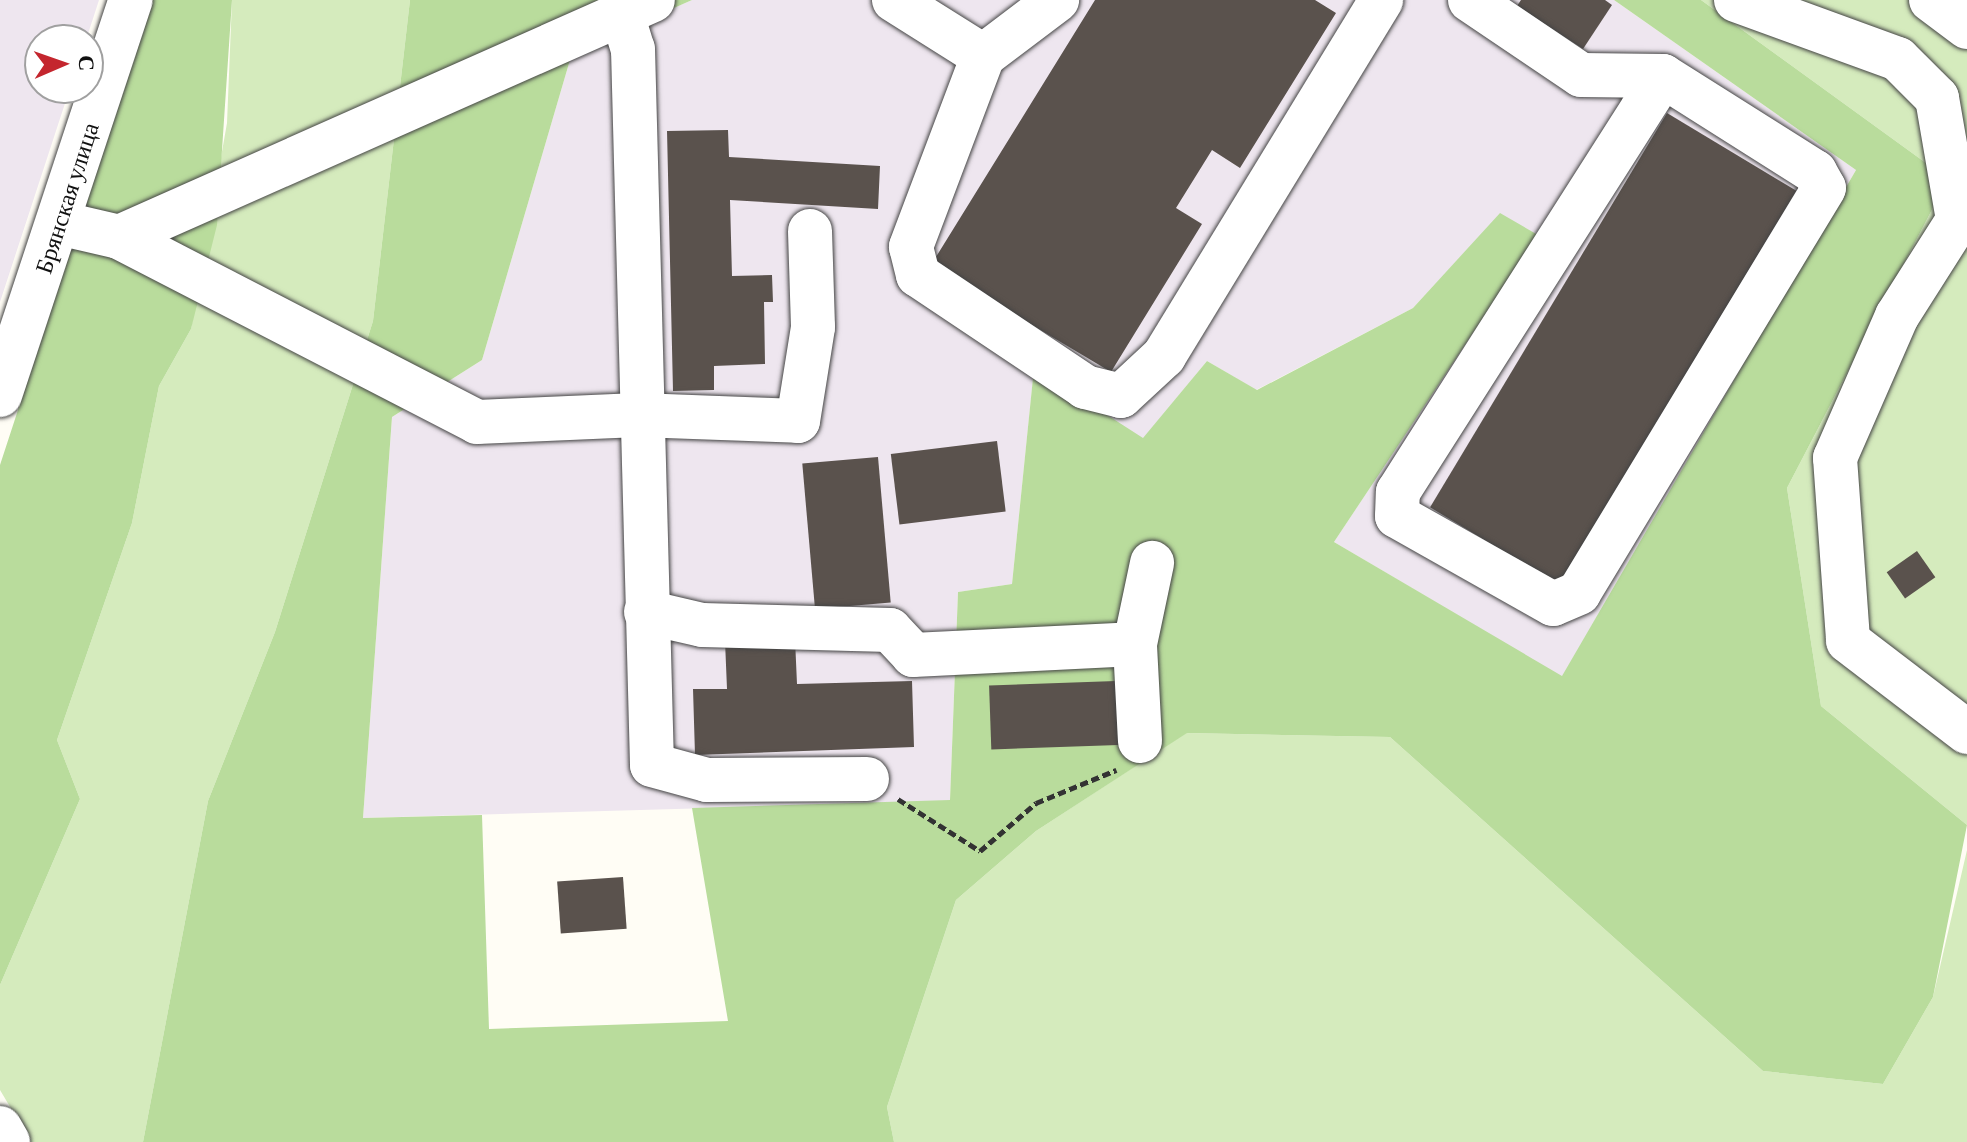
<!DOCTYPE html>
<meta charset="utf-8">
<style>
body{margin:0}
#map{position:relative;width:1967px;height:1142px;overflow:hidden;background:#fffdf5;font-family:"Crimson Pro",serif}
div>[style]{position:absolute}
.industrial>*{inset:0;background:#eee6ef}
.green>*{inset:0;background:#d5ebbd}
.forest>*{inset:0;background:#b9dc9c}
.building>*{inset:0;background:#5a524d;transform-origin:0 0}
.path>*{height:5px;margin-top:-2.5px;transform-origin:0;background:repeating-linear-gradient(90deg,#333 0 8px,transparent 0 12px)}
.roads{filter:drop-shadow(0 0 2px #444) drop-shadow(0 0 2px #444)}
.minor>*{height:44px;margin:-22px;padding:0 22px;transform-origin:22px;border-radius:22px;background:#fff}
span{translate:-50% -50%;white-space:nowrap;text-align:center;line-height:1.15;-webkit-text-stroke:8px #fff;paint-order:stroke}
.street-label{font-size:24px;color:#111}
.north{position:absolute;left:24px;top:24px;width:80px;height:80px;box-sizing:border-box;background:#fff;border:2px solid #a0a0a0;border-radius:50%;rotate:88deg;font-size:22px;font-weight:700;line-height:32px;text-align:center;color:#111}
.north::after{content:'';display:block;margin:auto;width:28px;height:36px;background:#c4262e;clip-path:polygon(50% 0,100% 100%,50% 72%,0 100%)}
</style>
<div id="map">
<div class="industrial">
<div style="clip-path:polygon(0 0,99px 0,86px 40px,40px 40px,40px 88px,70px 88px,0 302px)"></div>
<div style="clip-path:polygon(692px 0,1614px 0,1856px 170px,1562px 677px,1334px 542px,1537px 235px,1500px 214px,1413px 308px,1256px 390px,1207px 361px,1143px 439px,1034px 369px,1012px 584px,958px 592px,950px 801px,363px 818px,392px 417px,482px 360px,572px 53px)"></div>
</div>
<div class="green">
<div style="clip-path:polygon(232px 0,410px 0,373px 321px,275px 632px,208px 801px,143px 1142px,31px 1142px,0 1090px,0 985px,80px 799px,57px 740px,132px 523px,159px 386px,191px 329px,227px 123px)"></div>
<div style="clip-path:polygon(1701px 0,1967px 0,1967px 825px,1821px 706px,1787px 488px,1948px 179px)"></div>
<div style="clip-path:polygon(1186px 733px,1390px 737px,1763px 1071px,1883px 1084px,1933px 997px,1967px 850px,1967px 1142px,894px 1142px,887px 1107px,956px 900px,1036px 831px)"></div>
</div>
<div class="forest">
<div style="clip-path:polygon(152px 0,232px 0,217px 225px,191px 329px,159px 386px,132px 523px,57px 740px,80px 799px,0 985px,0 465px)"></div>
<div style="clip-path:polygon(410px 0,692px 0,572px 53px,482px 360px,392px 417px,363px 818px,482px 815px,489px 1029px,728px 1021px,692px 808px,950px 800px,958px 592px,1012px 584px,1034px 368px,1143px 438px,1207px 361px,1257px 390px,1413px 308px,1500px 213px,1538px 235px,1334px 542px,1562px 676px,1856px 170px,1614px 0,1701px 0,1948px 179px,1787px 488px,1821px 706px,1967px 825px,1933px 997px,1883px 1084px,1763px 1071px,1390px 737px,1187px 733px,1036px 831px,956px 900px,887px 1107px,894px 1142px,143px 1142px,208px 801px,275px 632px,373px 321px)"></div>
</div>
<div class="building">
<div style="clip-path:polygon(1095px 0,1315px 0,1336px 13px,1240px 168px,1212px 150px,1176px 208px,1202px 224px,1111px 372px,931px 265px)"></div>
<div style="clip-path:polygon(1521px 0,1605px 0,1612px 5px,1583px 49px,1517px 6px)"></div>
<div style="left:1667px;top:113px;width:151px;height:460px;rotate:31deg"></div>
<div style="clip-path:polygon(728px 130px,729px 157px,880px 166px,878px 209px,730px 200px,732px 276px,772px 275px,773px 302px,764px 302px,765px 364px,714px 366px,714px 390px,673px 391px,667px 131px)"></div>
<div style="left:997px;top:441px;width:71px;height:107px;rotate:83deg"></div>
<div style="left:878px;top:457px;width:146px;height:76px;rotate:85deg"></div>
<div style="left:1917px;top:551px;width:32px;height:37px;rotate:55deg"></div>
<div style="clip-path:polygon(795px 639px,797px 684px,912px 681px,914px 747px,695px 755px,693px 689px,727px 689px,725px 641px)"></div>
<div style="left:1116px;top:681px;width:64px;height:127px;rotate:88deg"></div>
<div style="left:623px;top:877px;width:52px;height:66px;rotate:86deg"></div>
</div>
<div class="path">
<div style="left:898px;top:799px;width:97px;rotate:32.4deg"></div>
<div style="left:980px;top:851px;width:74px;rotate:-40.6deg"></div>
<div style="left:1036px;top:803px;width:87px;rotate:-22.4deg"></div>
</div>
<div class="roads">
<div class="minor">
<div style="left:894px;top:0;width:105px;rotate:32.2deg"></div>
<div style="left:983px;top:56px;width:204px;rotate:110.7deg"></div>
<div style="left:911px;top:247px;width:29px;rotate:76deg"></div>
<div style="left:918px;top:275px;width:201px;rotate:33.8deg"></div>
<div style="left:1085px;top:387px;width:37px;rotate:14deg"></div>
<div style="left:1121px;top:396px;width:59px;rotate:-42.9deg"></div>
<div style="left:1164px;top:356px;width:417px;rotate:-58.6deg"></div>
<div style="left:1470px;top:0;width:134px;rotate:34deg"></div>
<div style="left:1581px;top:75px;width:82px;rotate:0.7deg"></div>
<div style="left:1663px;top:76px;width:180px;rotate:32.3deg"></div>
<div style="left:1815px;top:172px;width:18px;rotate:61deg"></div>
<div style="left:1824px;top:188px;width:473px;rotate:121.2deg"></div>
<div style="left:1579px;top:593px;width:28px;rotate:157deg"></div>
<div style="left:1553px;top:604px;width:179px;rotate:-150.6deg"></div>
<div style="left:1397px;top:516px;width:24px;rotate:-88deg"></div>
<div style="left:1398px;top:492px;width:493px;rotate:-57.5deg"></div>
<div style="left:1736px;top:0;width:172px;rotate:20deg"></div>
<div style="left:1898px;top:59px;width:55px;rotate:45deg"></div>
<div style="left:1937px;top:98px;width:124px;rotate:80.2deg"></div>
<div style="left:1958px;top:220px;width:114px;rotate:122.4deg"></div>
<div style="left:1897px;top:316px;width:155px;rotate:113.6deg"></div>
<div style="left:1835px;top:458px;width:183px;rotate:85.9deg"></div>
<div style="left:1848px;top:641px;width:150px;rotate:37.4deg"></div>
<div style="left:1931px;top:0;width:45px;rotate:36.9deg"></div>
<div style="left:622px;top:14px;width:37px;rotate:73deg"></div>
<div style="left:633px;top:49px;width:716px;rotate:88.48deg"></div>
<div style="left:652px;top:765px;width:57px;rotate:15.3deg"></div>
<div style="left:707px;top:780px;width:160px;rotate:-0.4deg"></div>
<div style="left:983px;top:56px;width:93px;rotate:-37.1deg"></div>
<div style="left:59px;top:223px;width:62px;rotate:13.1deg"></div>
<div style="left:119px;top:237px;width:584px;rotate:-23.93deg"></div>
<div style="left:119px;top:237px;width:403px;rotate:27.3deg"></div>
<div style="left:477px;top:422px;width:161px;rotate:-2.5deg"></div>
<div style="left:638px;top:415px;width:160px;rotate:2.1deg"></div>
<div style="left:798px;top:421px;width:95px;rotate:-80.9deg"></div>
<div style="left:813px;top:327px;width:96px;rotate:-91.8deg"></div>
<div style="left:0;top:395px;width:416px;rotate:-71.7deg"></div>
<div style="left:646px;top:612px;width:57px;rotate:13.1deg"></div>
<div style="left:702px;top:625px;width:188px;rotate:1.5deg"></div>
<div style="left:890px;top:630px;width:34px;rotate:47deg"></div>
<div style="left:913px;top:655px;width:222px;rotate:-2.8deg"></div>
<div style="left:1140px;top:741px;width:97px;rotate:-93deg"></div>
<div style="left:1135px;top:644px;width:83px;rotate:-78.1deg"></div>
<div style="left:0;top:1128px;width:16px;rotate:60deg"></div>
</div>
</div>
<div class="street-label">
<span style="left:67px;top:198px;rotate:-72deg">Брянская улица</span>
</div>
<div class="north">С</div>
</div>
